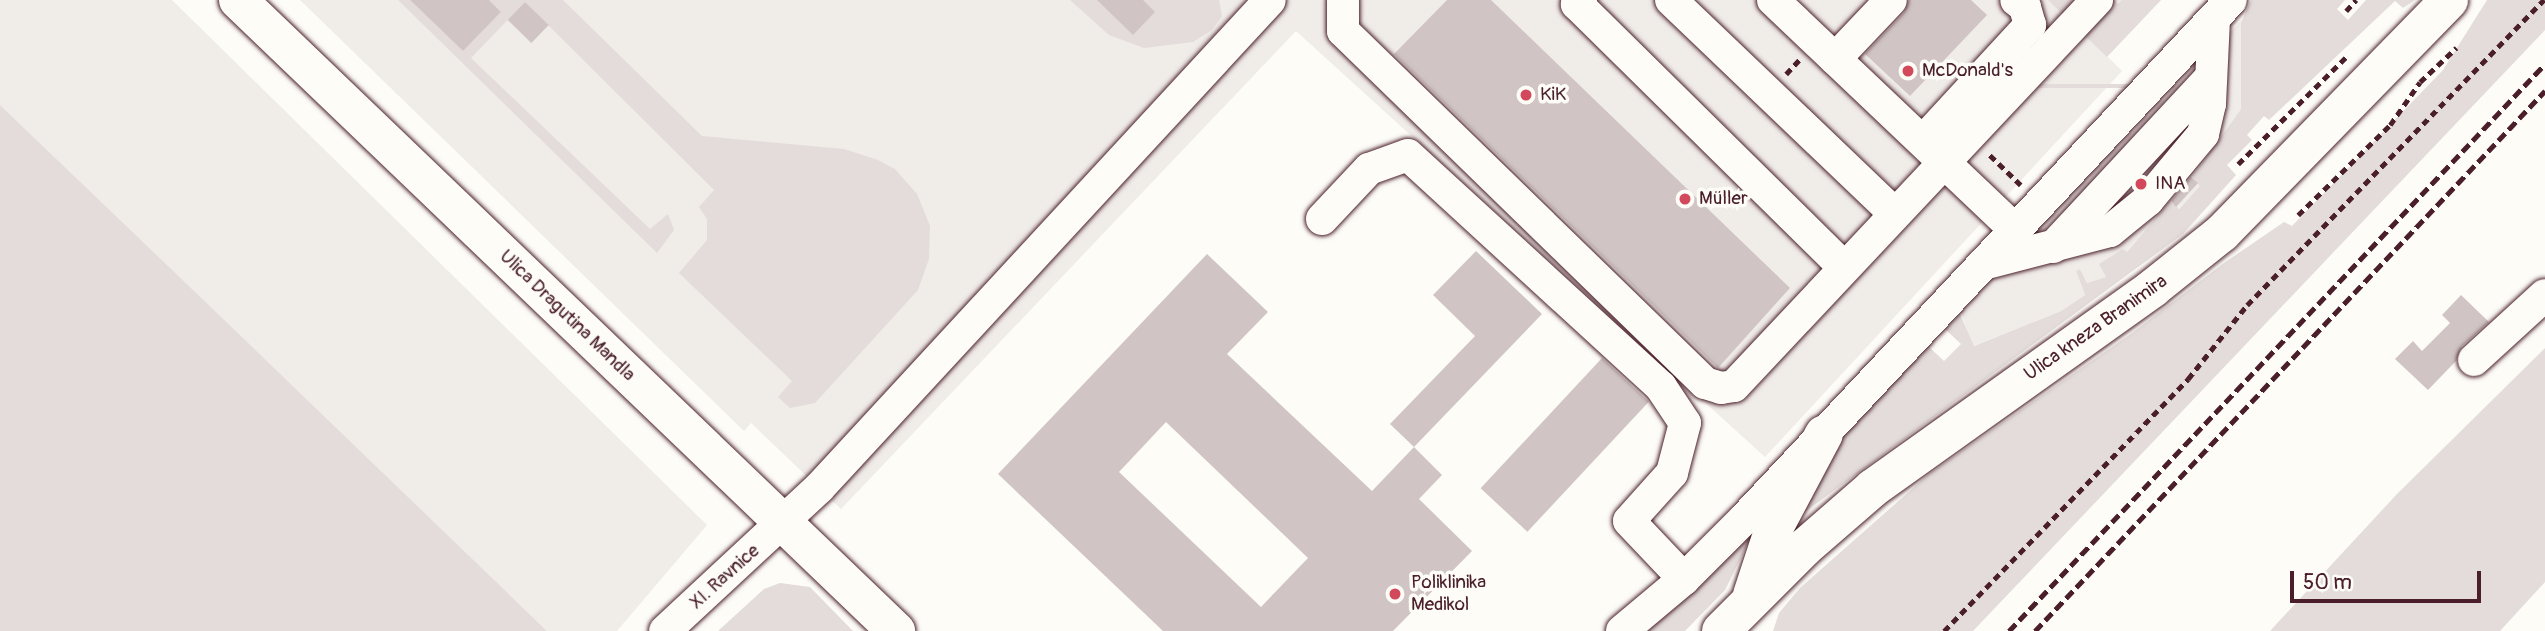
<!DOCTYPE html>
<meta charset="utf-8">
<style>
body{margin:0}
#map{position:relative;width:2545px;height:631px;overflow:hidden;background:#fdfcf7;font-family:Pangolin,sans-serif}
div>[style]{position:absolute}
.built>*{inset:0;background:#f0ece8}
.green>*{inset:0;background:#e3dcda;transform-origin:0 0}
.building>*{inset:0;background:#d0c5c4;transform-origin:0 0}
.path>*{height:4.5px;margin-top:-2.25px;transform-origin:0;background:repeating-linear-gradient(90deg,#4a1f2b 0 7px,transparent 0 12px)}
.roads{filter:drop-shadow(0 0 2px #4a1f2b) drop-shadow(0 0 2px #4a1f2b)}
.minor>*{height:32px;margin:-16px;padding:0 16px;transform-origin:16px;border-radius:16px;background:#fdfcf7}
.major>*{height:38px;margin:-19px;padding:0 19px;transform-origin:19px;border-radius:19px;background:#fdfcf7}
.rail>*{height:5px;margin-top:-2.5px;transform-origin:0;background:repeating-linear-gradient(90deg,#4a1f2b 0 10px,transparent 0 15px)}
.dots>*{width:19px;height:19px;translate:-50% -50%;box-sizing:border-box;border:4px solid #fdfcf7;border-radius:50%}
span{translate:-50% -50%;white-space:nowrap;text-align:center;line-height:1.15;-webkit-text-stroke:7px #fdfcf7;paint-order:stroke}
.poi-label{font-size:19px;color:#4a1f2b}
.left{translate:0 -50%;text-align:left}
.street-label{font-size:19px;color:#4a1f2b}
.scale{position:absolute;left:2290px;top:571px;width:191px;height:32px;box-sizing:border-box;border:4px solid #4a1f2b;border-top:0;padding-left:9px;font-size:21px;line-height:24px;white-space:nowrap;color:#4a1f2b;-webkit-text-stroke:5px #fdfcf7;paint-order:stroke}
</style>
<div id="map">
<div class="built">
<div style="clip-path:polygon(0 0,172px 0,707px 525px,617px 631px,547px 631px,0 105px)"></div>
<div style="clip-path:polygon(300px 0,2161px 0,2107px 56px,2122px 71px,1765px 457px,1296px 31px,841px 509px,751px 423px,744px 431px)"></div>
<div style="clip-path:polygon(2242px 20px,2241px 109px,2192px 177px,2201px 186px,2178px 209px,2170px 201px,2126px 253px,2100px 264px,2106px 277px,2087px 283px,2080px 269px,2076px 271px,2085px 295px,2061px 311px,1973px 346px,1959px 308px)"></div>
</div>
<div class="green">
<div style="clip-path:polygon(398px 0,410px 0,463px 51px,501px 12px,489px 0,563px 0,702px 136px,844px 149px,878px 160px,895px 169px,917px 194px,930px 226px,929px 259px,918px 290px,815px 403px,790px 408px,778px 397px,792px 381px,679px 273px,707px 240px,707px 219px,699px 207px,714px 190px,525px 2px,471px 58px,650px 229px,668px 214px,674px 230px,657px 253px)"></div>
<div style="clip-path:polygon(1070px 0,1219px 0,1222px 16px,1212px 30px,1193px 42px,1144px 48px,1109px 35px)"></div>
<div style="clip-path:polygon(2048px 0,2113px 0,2118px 4px,2122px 0,2161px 0,2107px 57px)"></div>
<div style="clip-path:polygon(2251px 0,2345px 0,2337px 9px,2348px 20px,2366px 0,2415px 0,2403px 8px,2395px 1px,2269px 120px,2264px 116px,2247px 135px,2252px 140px,2227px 165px,2236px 175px,2183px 234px,1798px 517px,1838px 438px,1934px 334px,1937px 337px,1929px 347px,1944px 361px,1961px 344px,1945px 329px,1960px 314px,1974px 346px,2061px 311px,2085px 295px,2076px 271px,2080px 269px,2087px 283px,2106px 277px,2099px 264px,2123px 249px,2127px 252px,2170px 201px,2179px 209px,2200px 186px,2192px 177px,2241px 109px,2241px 23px)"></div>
<div style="clip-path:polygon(2487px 0,2545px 0,2545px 30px,1973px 631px,1773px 631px,1779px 613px,1800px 588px,1929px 474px,2132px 333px,2224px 263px,2284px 222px,2292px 226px,2443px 70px)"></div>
<div style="left:2174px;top:84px;width:4px;height:173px;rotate:90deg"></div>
<div style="clip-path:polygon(0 105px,217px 313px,547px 631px,0 631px)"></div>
<div style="clip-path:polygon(2545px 348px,2545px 582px,2500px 631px,2270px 631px,2397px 494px)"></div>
<div style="clip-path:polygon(1757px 525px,1725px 590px,1685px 631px,1638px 631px)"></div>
<div style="clip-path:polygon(780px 583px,810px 587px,853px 631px,718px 631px,764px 589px)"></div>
</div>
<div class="building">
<div style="clip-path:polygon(410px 0,489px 0,501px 12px,463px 51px)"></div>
<div style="clip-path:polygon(1097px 0,1143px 0,1155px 12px,1133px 35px)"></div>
<div style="clip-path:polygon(1447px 0,1491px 0,1790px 288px,1718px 368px,1394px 54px)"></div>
<div style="clip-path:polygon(1909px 0,1971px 0,1987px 15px,1910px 96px,1865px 54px,1904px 13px)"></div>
<div style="left:525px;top:2px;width:33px;height:25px;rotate:44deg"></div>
<div style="clip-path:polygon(2191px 177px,2198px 183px,2176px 207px,2171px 201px)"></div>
<div style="clip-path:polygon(1476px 251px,1542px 314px,1414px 447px,1390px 424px,1475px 336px,1433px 295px)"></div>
<div style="clip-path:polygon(evenodd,1207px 254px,1268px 312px,1227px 354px,1372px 491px,1414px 447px,1442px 475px,1419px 499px,1472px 551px,1393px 631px,1163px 631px,998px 474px,1207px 254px,1166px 422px,1308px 558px,1261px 607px,1119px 472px,1166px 422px)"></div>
<div style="clip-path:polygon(2461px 295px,2489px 322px,2462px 346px,2456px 361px,2428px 390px,2395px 359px,2413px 341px,2422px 351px,2450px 323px,2442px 315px)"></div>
<div style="left:1602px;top:358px;width:64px;height:178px;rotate:43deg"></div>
</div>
<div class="path">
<div style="left:2346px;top:11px;width:15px;rotate:-48deg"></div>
<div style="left:1786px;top:74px;width:19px;rotate:-47deg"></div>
<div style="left:1990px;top:155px;width:43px;rotate:44.1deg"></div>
<div style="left:2238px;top:164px;width:153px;rotate:-44.7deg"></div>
<div style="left:2298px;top:215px;width:129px;rotate:-44.4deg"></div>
<div style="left:2390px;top:125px;width:52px;rotate:-55.1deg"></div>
<div style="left:2420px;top:82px;width:50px;rotate:-43.4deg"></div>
<div style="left:1944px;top:631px;width:351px;rotate:-45.9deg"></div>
<div style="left:2188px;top:379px;width:95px;rotate:-51.4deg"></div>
<div style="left:2247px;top:305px;width:426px;rotate:-45.8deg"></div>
</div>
<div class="roads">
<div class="minor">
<div style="left:1343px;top:0;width:31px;rotate:90deg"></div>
<div style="left:1343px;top:31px;width:505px;rotate:44.2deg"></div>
<div style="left:1705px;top:383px;width:17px;rotate:17deg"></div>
<div style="left:1721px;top:388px;width:13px;rotate:-9deg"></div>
<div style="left:1734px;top:386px;width:530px;rotate:-46.76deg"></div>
<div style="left:1581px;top:0;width:6px;rotate:135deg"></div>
<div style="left:1577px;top:4px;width:373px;rotate:44.6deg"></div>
<div style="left:1671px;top:0;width:308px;rotate:43.7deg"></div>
<div style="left:1773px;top:0;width:335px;rotate:43.5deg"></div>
<div style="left:1835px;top:59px;width:81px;rotate:-46.5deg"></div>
<div style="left:1923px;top:141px;width:158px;rotate:-47.3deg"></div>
<div style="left:2030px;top:25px;width:19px;rotate:-106deg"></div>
<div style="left:2025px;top:7px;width:11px;rotate:-142deg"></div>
<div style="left:1322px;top:219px;width:69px;rotate:-46.8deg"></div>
<div style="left:1369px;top:169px;width:41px;rotate:-19.7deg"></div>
<div style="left:1408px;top:155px;width:343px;rotate:42.5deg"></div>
<div style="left:1661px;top:387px;width:43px;rotate:56.3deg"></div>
<div style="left:1685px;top:423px;width:52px;rotate:104.6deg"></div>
<div style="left:1672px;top:473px;width:64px;rotate:131.9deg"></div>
<div style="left:1629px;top:521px;width:80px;rotate:46.5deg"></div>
<div style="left:2053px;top:247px;width:232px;rotate:-47.1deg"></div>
<div style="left:1983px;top:264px;width:131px;rotate:-14.6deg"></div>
<div style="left:2110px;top:231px;width:49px;rotate:-39.2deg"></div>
<div style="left:2148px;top:200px;width:86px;rotate:-50.2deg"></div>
<div style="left:2203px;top:134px;width:31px;rotate:-77deg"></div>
<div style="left:2210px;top:104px;width:86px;rotate:-87.3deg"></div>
<div style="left:2474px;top:360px;width:96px;rotate:-42.5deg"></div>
<div style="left:665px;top:631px;width:210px;rotate:-42.9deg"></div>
<div style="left:819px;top:488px;width:664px;rotate:-47.26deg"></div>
<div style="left:1622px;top:631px;width:81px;rotate:-40deg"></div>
<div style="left:1684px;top:579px;width:86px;rotate:-45deg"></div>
<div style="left:1745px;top:518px;width:710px;rotate:-46.83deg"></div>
</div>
<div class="major">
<div style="left:238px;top:0;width:912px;rotate:43.8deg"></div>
<div style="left:1752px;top:595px;width:71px;rotate:-71.8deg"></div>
<div style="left:1774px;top:528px;width:106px;rotate:-62deg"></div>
<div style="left:1721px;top:631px;width:117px;rotate:-45deg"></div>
<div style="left:1804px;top:548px;width:91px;rotate:-41deg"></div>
<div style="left:1873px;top:488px;width:344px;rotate:-35.5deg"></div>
<div style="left:2153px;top:288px;width:88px;rotate:-38.6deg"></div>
<div style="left:2222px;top:233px;width:325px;rotate:-45.7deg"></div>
</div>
</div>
<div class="rail">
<div style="left:2009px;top:631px;width:780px;rotate:-46.61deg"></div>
<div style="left:2035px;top:631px;width:743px;rotate:-46.64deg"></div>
</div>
<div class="dots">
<div style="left:1908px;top:71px;background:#d1495b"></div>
<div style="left:1526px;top:95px;background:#d1495b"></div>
<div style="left:2141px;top:184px;background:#d1495b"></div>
<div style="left:1685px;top:199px;background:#d1495b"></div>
<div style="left:1395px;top:594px;background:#d1495b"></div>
</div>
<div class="poi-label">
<span class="left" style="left:1922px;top:71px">McDonald's</span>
<span class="left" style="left:1540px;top:95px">KiK</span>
<span class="left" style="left:2155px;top:184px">INA</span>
<span class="left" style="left:1699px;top:199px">Müller</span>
<span class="left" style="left:1411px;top:594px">Poliklinika<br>Medikol</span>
</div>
<div class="street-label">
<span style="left:567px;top:316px;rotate:44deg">Ulica Dragutina Mandla</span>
<span style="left:2096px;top:328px;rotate:-35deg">Ulica kneza Branimira</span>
<span style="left:725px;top:577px;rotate:-42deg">XI. Ravnice</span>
</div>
<div class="scale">50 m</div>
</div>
